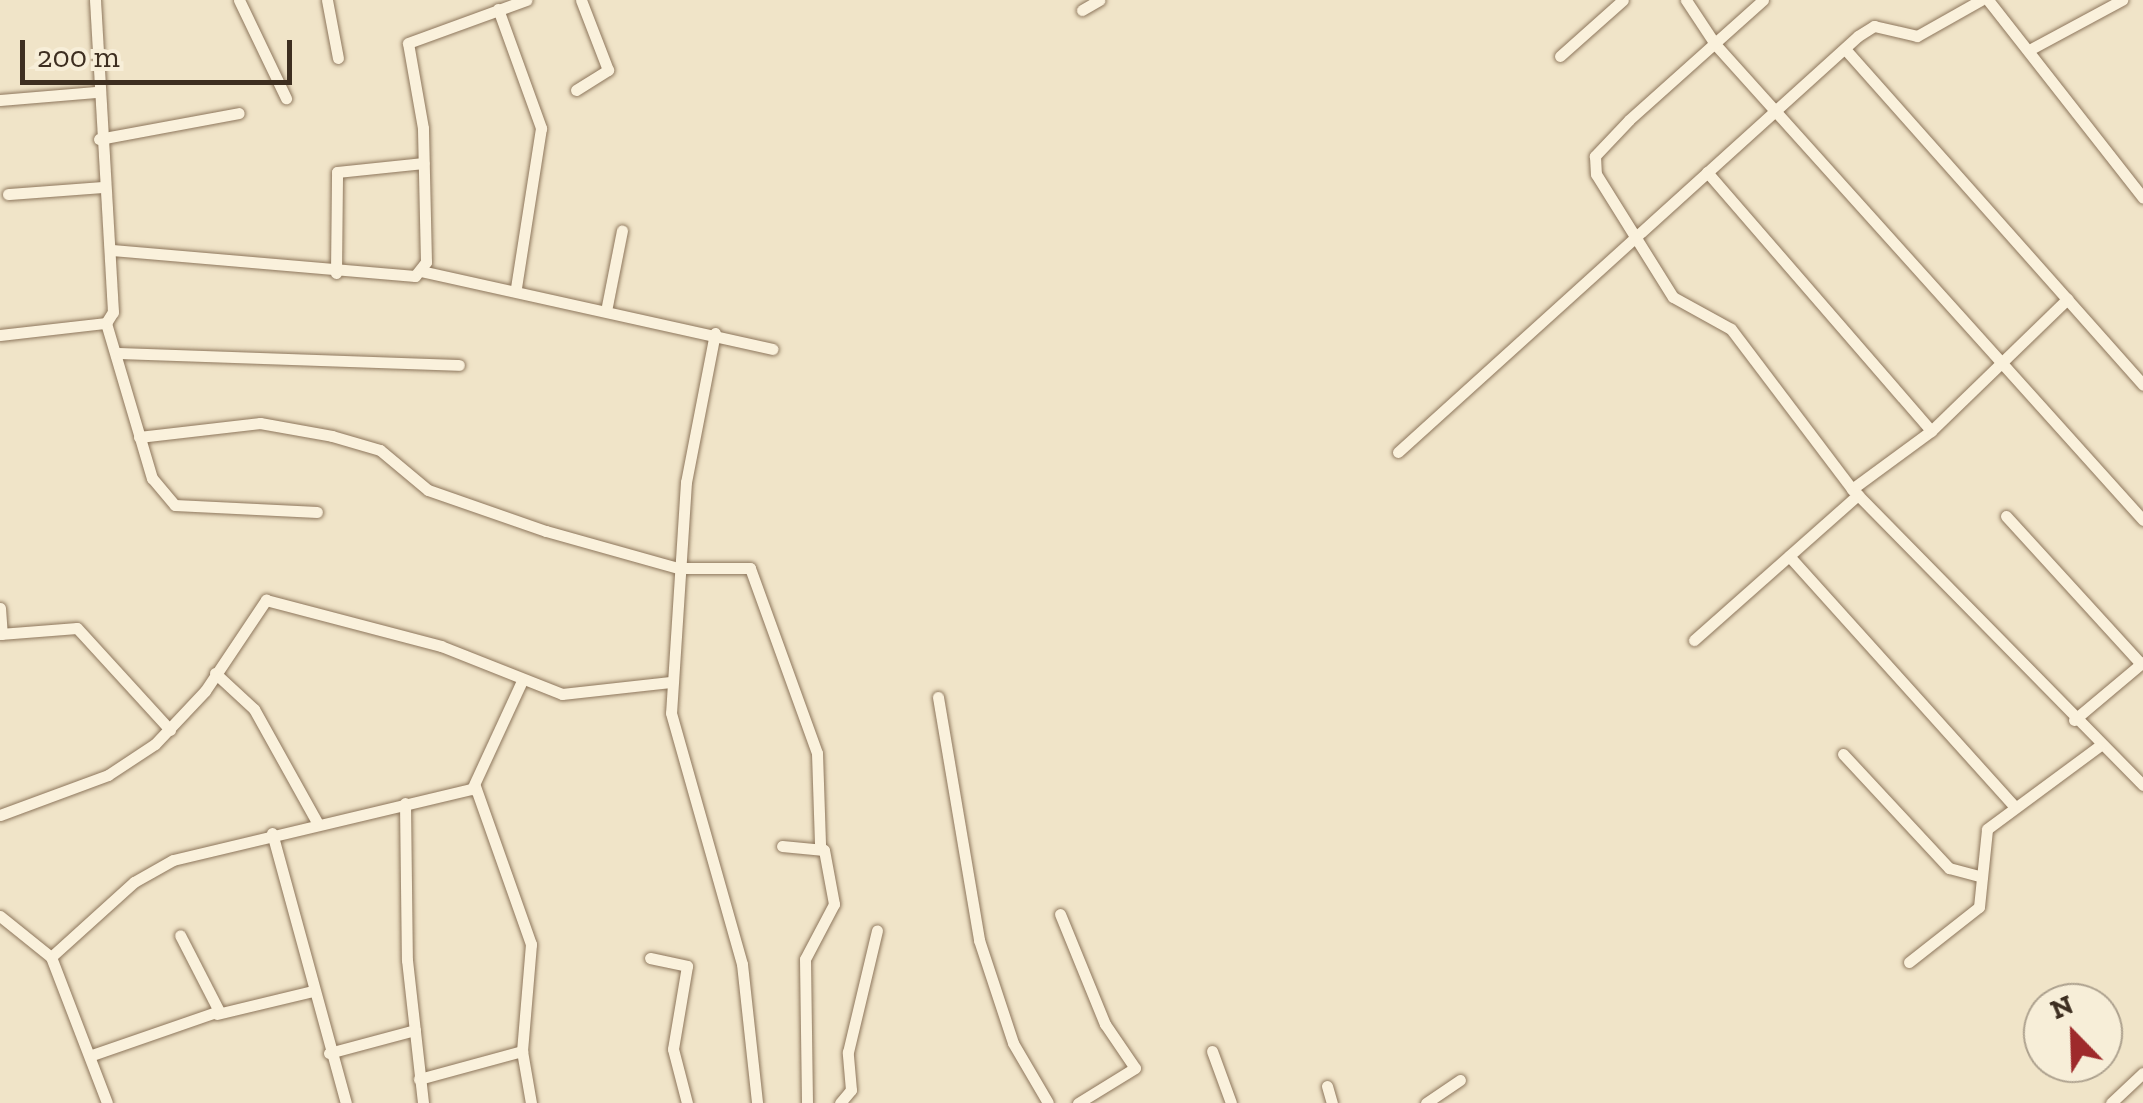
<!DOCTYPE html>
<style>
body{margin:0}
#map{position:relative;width:2143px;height:1103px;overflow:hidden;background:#f0e4c8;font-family:"Zilla Slab",serif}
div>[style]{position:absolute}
.roads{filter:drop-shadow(0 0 2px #8d765c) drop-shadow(0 0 2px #8d765c)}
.street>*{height:11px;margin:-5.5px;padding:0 5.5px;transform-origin:5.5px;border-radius:5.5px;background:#faf1dc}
span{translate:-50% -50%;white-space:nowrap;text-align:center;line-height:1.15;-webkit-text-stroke:10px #f7eed8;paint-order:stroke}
.north{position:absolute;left:2023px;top:983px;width:100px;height:100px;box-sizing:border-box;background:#f7eed8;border:2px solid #ada18e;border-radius:50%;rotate:337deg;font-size:28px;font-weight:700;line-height:40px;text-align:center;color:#3d2e20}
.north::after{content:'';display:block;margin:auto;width:35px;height:45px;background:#9e2a2b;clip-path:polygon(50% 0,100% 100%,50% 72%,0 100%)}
.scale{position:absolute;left:20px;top:40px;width:272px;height:45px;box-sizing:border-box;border:5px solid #3d2e20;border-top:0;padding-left:12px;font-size:30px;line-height:35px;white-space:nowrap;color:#3d2e20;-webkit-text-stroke:8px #f7eed8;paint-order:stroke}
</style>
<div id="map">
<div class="roads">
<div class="street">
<div style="left:239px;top:0;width:109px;rotate:64.4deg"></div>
<div style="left:327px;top:0;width:59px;rotate:79.3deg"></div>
<div style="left:1686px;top:0;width:53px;rotate:56.6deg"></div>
<div style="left:1715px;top:44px;width:640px;rotate:48.04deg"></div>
<div style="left:1763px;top:0;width:180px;rotate:138.2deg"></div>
<div style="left:1629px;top:120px;width:50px;rotate:133.4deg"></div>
<div style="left:1595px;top:156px;width:18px;rotate:87deg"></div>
<div style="left:1596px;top:174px;width:145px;rotate:58deg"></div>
<div style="left:1673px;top:297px;width:66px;rotate:28.9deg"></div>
<div style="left:1731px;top:329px;width:201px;rotate:52.9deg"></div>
<div style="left:1852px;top:489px;width:415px;rotate:45.5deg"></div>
<div style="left:1988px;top:0;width:251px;rotate:51.9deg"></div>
<div style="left:498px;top:9px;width:127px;rotate:70.1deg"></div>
<div style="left:541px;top:128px;width:161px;rotate:98.9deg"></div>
<div style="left:1082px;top:10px;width:20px;rotate:-30deg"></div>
<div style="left:1845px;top:49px;width:449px;rotate:48.4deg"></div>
<div style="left:2029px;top:50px;width:106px;rotate:-28.3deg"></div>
<div style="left:1560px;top:56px;width:84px;rotate:-41.6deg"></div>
<div style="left:576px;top:90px;width:38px;rotate:-32deg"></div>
<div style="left:608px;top:70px;width:75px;rotate:-111.1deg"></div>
<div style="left:0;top:100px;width:96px;rotate:-4.8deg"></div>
<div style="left:99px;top:139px;width:142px;rotate:-10.5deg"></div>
<div style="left:1707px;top:172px;width:342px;rotate:49.1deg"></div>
<div style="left:8px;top:194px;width:96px;rotate:-4.2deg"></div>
<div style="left:112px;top:250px;width:304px;rotate:4.9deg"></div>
<div style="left:415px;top:276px;width:18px;rotate:-52deg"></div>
<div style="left:426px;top:262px;width:134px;rotate:-91.3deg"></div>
<div style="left:423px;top:128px;width:86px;rotate:-100deg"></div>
<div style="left:408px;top:43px;width:126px;rotate:-20deg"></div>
<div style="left:421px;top:271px;width:360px;rotate:12.5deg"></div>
<div style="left:336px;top:273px;width:101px;rotate:-89.4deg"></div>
<div style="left:337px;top:172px;width:87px;rotate:-5.9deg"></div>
<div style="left:607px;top:306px;width:77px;rotate:-78.8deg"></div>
<div style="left:106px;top:323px;width:162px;rotate:73.5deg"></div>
<div style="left:152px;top:478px;width:35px;rotate:50deg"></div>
<div style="left:175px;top:505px;width:142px;rotate:2.8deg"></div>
<div style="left:715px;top:333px;width:152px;rotate:101deg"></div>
<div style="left:686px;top:482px;width:231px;rotate:93.7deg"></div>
<div style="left:671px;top:713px;width:261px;rotate:74.2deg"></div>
<div style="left:742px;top:964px;width:140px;rotate:83.8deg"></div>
<div style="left:0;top:335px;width:107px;rotate:-6.5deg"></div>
<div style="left:106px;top:323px;width:13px;rotate:-58deg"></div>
<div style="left:113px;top:312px;width:313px;rotate:-93.3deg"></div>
<div style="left:117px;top:353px;width:342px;rotate:2deg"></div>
<div style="left:139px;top:437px;width:122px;rotate:-6.6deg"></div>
<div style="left:260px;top:423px;width:73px;rotate:10.2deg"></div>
<div style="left:332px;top:436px;width:50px;rotate:16.3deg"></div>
<div style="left:380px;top:450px;width:62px;rotate:39.8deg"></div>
<div style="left:428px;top:490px;width:125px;rotate:19.2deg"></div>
<div style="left:546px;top:531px;width:137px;rotate:15.7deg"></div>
<div style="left:678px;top:568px;width:72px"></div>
<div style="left:750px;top:568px;width:197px;rotate:70.1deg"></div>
<div style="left:817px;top:753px;width:92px;rotate:88.1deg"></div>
<div style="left:1398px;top:452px;width:620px;rotate:-42.12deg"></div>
<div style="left:1858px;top:36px;width:19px;rotate:-32deg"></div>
<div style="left:1874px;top:26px;width:44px;rotate:13.1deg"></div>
<div style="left:1917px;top:36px;width:73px;rotate:-29.4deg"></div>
<div style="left:1852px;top:489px;width:98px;rotate:-36.3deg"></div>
<div style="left:1931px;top:431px;width:190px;rotate:-44.1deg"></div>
<div style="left:2006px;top:516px;width:200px;rotate:47.6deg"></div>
<div style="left:1789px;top:556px;width:336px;rotate:48deg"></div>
<div style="left:0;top:608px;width:26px;rotate:86deg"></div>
<div style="left:0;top:634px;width:77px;rotate:-4.5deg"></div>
<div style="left:77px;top:628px;width:138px;rotate:47.6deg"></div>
<div style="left:1694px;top:640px;width:219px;rotate:-41.5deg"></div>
<div style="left:215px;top:673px;width:53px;rotate:42.7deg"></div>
<div style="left:254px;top:709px;width:129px;rotate:60.9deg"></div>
<div style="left:938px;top:697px;width:246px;rotate:80.4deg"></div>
<div style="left:979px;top:940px;width:108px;rotate:71.7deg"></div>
<div style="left:1013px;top:1043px;width:69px;rotate:59.7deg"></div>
<div style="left:2074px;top:720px;width:90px;rotate:-40deg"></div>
<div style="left:1843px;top:754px;width:156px;rotate:47.1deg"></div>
<div style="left:1949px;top:868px;width:34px;rotate:15deg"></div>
<div style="left:475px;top:786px;width:168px;rotate:70.5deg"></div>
<div style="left:531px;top:944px;width:107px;rotate:94.8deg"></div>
<div style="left:522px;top:1051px;width:53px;rotate:80.2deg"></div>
<div style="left:405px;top:803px;width:157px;rotate:89.3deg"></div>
<div style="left:407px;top:960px;width:144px;rotate:83.6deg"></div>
<div style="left:0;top:815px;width:115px;rotate:-20.3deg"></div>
<div style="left:108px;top:775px;width:56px;rotate:-33.4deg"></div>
<div style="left:155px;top:744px;width:73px;rotate:-46.7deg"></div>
<div style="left:205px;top:691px;width:110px;rotate:-56.2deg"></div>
<div style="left:266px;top:600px;width:181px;rotate:14.7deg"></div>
<div style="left:441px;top:646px;width:130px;rotate:21.6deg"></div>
<div style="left:562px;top:694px;width:109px;rotate:-6.3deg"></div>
<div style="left:272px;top:833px;width:280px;rotate:74.7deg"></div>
<div style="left:782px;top:846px;width:42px;rotate:5.4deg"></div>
<div style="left:824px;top:850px;width:55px;rotate:79.5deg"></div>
<div style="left:834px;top:904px;width:62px;rotate:117.8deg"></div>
<div style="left:805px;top:959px;width:144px;rotate:89.2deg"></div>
<div style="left:1060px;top:914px;width:119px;rotate:67.8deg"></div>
<div style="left:1105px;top:1024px;width:53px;rotate:55.7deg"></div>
<div style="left:1135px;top:1068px;width:67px;rotate:148.4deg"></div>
<div style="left:0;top:916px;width:65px;rotate:38.8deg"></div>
<div style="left:51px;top:957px;width:156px;rotate:69deg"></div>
<div style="left:51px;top:957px;width:112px;rotate:-42.1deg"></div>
<div style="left:134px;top:882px;width:45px;rotate:-29.4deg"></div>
<div style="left:173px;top:860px;width:307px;rotate:-13.4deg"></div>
<div style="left:472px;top:789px;width:117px;rotate:-65.2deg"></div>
<div style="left:650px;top:958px;width:38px;rotate:12deg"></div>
<div style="left:687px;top:966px;width:84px;rotate:99.6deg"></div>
<div style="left:673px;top:1049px;width:56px;rotate:75.5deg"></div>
<div style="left:1909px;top:962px;width:89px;rotate:-38.2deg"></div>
<div style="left:1979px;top:907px;width:78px;rotate:-84.1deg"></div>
<div style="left:1987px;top:829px;width:139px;rotate:-36.5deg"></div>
<div style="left:217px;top:1014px;width:99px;rotate:-13.5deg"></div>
<div style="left:1212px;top:1051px;width:55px;rotate:69.9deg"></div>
<div style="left:329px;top:1053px;width:89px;rotate:-15deg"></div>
<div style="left:92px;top:1055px;width:134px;rotate:-19.1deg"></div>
<div style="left:219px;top:1011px;width:85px;rotate:-117.2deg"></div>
<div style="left:419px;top:1079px;width:107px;rotate:-15.2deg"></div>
<div style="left:1327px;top:1086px;width:18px;rotate:74deg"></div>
<div style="left:840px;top:1103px;width:17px;rotate:-50deg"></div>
<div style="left:851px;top:1090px;width:38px;rotate:-95deg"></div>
<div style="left:848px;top:1052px;width:125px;rotate:-76.6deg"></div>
<div style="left:1426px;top:1103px;width:41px;rotate:-34.1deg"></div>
<div style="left:2111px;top:1103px;width:44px;rotate:-43.2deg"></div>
</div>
</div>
<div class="north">N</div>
<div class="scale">200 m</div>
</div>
